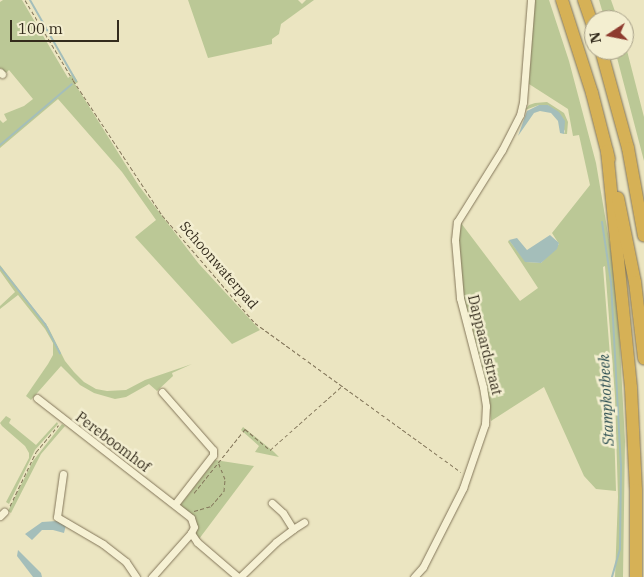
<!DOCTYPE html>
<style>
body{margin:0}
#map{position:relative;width:644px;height:577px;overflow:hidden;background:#ebe5c1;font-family:"IBM Plex Serif",serif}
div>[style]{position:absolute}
.green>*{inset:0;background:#bbc896}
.water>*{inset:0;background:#a4beba}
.stream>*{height:2px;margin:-1px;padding:0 1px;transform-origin:1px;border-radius:1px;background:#a4beba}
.path>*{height:1px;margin-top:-0.5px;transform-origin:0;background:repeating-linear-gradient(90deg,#83765a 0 4px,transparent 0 6.5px)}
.roads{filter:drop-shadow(0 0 1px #83765a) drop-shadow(0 0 1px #83765a)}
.minor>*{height:7px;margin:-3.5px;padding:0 3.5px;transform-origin:3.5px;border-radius:3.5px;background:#f6f1d4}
.motorway>*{height:12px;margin:-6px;padding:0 6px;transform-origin:6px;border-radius:6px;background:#d6b156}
span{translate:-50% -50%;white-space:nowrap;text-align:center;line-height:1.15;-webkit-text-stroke:5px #f3eed0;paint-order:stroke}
.street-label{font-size:14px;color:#342c1d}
.water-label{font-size:15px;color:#2e5053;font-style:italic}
.north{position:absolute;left:584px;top:10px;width:50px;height:50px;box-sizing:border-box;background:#f3eed0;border:1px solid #a7a088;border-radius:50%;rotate:259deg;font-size:14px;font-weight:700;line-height:20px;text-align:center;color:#342c1d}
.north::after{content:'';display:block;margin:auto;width:18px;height:22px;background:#8e3b2e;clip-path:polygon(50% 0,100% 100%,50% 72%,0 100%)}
.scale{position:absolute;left:10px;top:20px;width:109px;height:22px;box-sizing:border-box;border:2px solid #342c1d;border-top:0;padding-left:6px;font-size:15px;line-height:18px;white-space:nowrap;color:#342c1d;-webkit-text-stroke:4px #f3eed0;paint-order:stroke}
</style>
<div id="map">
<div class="green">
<div style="clip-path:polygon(3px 0,22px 0,68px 78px,73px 74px,78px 82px,75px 84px,139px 186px,199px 264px,260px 330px,232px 344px,135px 237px,156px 220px,122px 172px,58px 99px,0 148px,0 120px,3px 123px,7px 120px,4px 114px,24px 106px,33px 99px,9px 70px,5px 74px,0 68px,0 2px)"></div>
<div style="clip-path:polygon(188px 0,298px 0,302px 4px,306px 0,314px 0,281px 24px,279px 34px,272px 39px,272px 44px,208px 58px)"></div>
<div style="clip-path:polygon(534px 0,549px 0,569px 61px,596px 163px,613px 263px,619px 329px,625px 441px,623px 577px,615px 577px,618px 497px,615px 396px,605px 266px,603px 267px,613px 394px,616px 491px,596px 489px,584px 476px,544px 387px,491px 421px,486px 383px,463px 305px,458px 236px,461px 223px,520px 301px,538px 288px,508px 242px,509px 240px,526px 262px,541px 263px,559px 244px,552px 233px,590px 185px,579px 135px,573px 136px,568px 109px,529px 84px)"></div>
<div style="clip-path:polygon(599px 0,611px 0,618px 20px,605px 20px)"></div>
<div style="clip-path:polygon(624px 39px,644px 117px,644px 161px,615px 50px,624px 50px)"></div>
<div style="clip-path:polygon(547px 102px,564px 113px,568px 122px,567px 134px,564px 134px,565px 131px,548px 105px,539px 105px,525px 110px,529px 105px,535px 103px)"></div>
<div style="clip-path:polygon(0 265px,48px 327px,65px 361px,74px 372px,84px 382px,96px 389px,107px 391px,126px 390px,145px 380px,192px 364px,172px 373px,173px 376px,157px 391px,149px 384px,126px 397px,115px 399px,94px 393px,80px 385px,61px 366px,31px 400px,26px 396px,48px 364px,53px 355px,53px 343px,45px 329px,18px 295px,0 309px,0 306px,15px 292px,0 271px)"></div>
<div style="clip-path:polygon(6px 416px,11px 419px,9px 423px,36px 445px,57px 422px,58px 424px,35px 450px,9px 504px,6px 502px,29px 458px,29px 453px,25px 446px,2px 426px,0 423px)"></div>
<div style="clip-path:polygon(62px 424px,65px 426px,41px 454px,11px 513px,8px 511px,33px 461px)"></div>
<div style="clip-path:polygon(243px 427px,274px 452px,279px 457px,255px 452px,259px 446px,241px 430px)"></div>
<div style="clip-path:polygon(215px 460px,254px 466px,199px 539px,196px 534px,195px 519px,182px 507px,181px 504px)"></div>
</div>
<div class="water">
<div style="clip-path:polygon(539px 105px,548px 105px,559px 112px,565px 121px,564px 134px,560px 133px,558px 121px,551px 113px,540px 111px,534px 113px,518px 136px,527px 111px)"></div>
<div style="clip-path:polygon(550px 235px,559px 243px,557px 249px,541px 263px,525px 262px,509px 240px,517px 238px,527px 250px)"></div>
<div style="clip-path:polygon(57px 521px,66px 525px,64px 533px,53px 530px,42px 530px,32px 540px,25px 534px,42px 522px)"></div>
<div style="clip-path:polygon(18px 550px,41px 573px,42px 577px,33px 577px,17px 556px)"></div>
</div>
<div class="stream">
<div style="left:30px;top:0;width:93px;rotate:60.4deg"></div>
<div style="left:0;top:145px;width:94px;rotate:-40.3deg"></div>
<div style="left:602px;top:222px;width:61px;rotate:81.5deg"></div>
<div style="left:611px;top:282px;width:183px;rotate:86.9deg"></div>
<div style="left:621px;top:465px;width:84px;rotate:90.7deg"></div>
<div style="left:620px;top:549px;width:29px;rotate:106deg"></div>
<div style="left:0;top:267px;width:73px;rotate:51.7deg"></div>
<div style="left:45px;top:324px;width:33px;rotate:63deg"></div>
</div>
<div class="path">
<div style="left:25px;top:0;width:93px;rotate:59deg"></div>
<div style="left:73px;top:80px;width:162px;rotate:56.6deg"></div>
<div style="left:162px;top:215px;width:143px;rotate:49.3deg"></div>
<div style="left:255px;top:323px;width:254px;rotate:35.9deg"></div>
<div style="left:194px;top:493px;width:82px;rotate:-51.4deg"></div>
<div style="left:245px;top:429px;width:33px;rotate:40deg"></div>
<div style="left:270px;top:450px;width:95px;rotate:-41.6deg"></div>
<div style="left:10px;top:506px;width:60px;rotate:-64.3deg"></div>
<div style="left:36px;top:452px;width:35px;rotate:-50deg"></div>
<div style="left:194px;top:511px;width:18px;rotate:-16deg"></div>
<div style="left:211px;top:506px;width:20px;rotate:-49deg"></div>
<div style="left:224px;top:491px;width:12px;rotate:-85deg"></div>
<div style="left:225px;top:479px;width:18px;rotate:-112deg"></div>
</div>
<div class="roads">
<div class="minor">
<div style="left:0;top:72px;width:3px;rotate:45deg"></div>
<div style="left:162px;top:392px;width:77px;rotate:48.7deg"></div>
<div style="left:213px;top:450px;width:5px;rotate:90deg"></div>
<div style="left:213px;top:455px;width:62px;rotate:127.8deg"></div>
<div style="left:37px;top:398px;width:195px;rotate:37.9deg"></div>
<div style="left:191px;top:518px;width:9px;rotate:72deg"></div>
<div style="left:194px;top:527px;width:7px;rotate:117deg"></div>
<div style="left:191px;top:533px;width:59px;rotate:131.6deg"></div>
<div style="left:63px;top:474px;width:43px;rotate:97.9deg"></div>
<div style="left:57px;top:517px;width:53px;rotate:30.4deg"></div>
<div style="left:103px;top:544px;width:29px;rotate:38deg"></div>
<div style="left:126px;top:562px;width:18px;rotate:56deg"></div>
<div style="left:0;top:516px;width:6px;rotate:-45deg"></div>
<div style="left:293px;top:529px;width:13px;rotate:-32deg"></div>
<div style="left:191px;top:533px;width:11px;rotate:56deg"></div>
<div style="left:197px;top:542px;width:54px;rotate:40.5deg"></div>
<div style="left:240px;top:577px;width:50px;rotate:-44.2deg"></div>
<div style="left:276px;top:542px;width:21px;rotate:-37deg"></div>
<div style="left:293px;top:529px;width:19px;rotate:-122deg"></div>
<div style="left:283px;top:513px;width:15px;rotate:-138deg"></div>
<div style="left:414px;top:577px;width:13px;rotate:-48deg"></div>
<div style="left:423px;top:567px;width:89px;rotate:-63.1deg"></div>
<div style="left:463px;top:488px;width:68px;rotate:-71deg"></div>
<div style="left:485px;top:424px;width:18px;rotate:-87deg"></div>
<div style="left:486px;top:406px;width:19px;rotate:-99deg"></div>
<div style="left:483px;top:387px;width:92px;rotate:-104.5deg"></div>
<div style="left:460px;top:298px;width:58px;rotate:-94.9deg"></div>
<div style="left:455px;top:240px;width:18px;rotate:-84deg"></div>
<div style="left:457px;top:222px;width:85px;rotate:-58deg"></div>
<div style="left:502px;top:150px;width:39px;rotate:-63deg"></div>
<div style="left:520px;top:115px;width:13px;rotate:-77deg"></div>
<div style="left:523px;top:102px;width:102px;rotate:-85.5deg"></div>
</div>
<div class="motorway">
<div style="left:562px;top:0;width:98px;rotate:72.1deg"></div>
<div style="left:592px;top:93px;width:68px;rotate:75.6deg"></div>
<div style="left:584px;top:0;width:31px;rotate:71deg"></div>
<div style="left:601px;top:50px;width:102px;rotate:74.6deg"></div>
<div style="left:628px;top:148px;width:89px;rotate:79.7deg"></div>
<div style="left:607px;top:151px;width:238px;rotate:84.2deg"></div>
<div style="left:631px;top:388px;width:102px;rotate:87.2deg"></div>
<div style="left:636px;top:490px;width:87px;rotate:90deg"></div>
<div style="left:618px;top:198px;width:86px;rotate:78.6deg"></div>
<div style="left:635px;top:282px;width:77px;rotate:83.2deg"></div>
</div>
</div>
<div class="street-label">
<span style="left:219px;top:265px;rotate:49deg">Schoonwaterpad</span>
<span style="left:485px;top:345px;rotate:76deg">Dappaardstraat</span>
<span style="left:113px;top:442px;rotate:37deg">Pereboomhof</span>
</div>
<div class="water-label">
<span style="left:606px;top:400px;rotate:-93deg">Stampkotbeek</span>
</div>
<div class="north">N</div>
<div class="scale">100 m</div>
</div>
